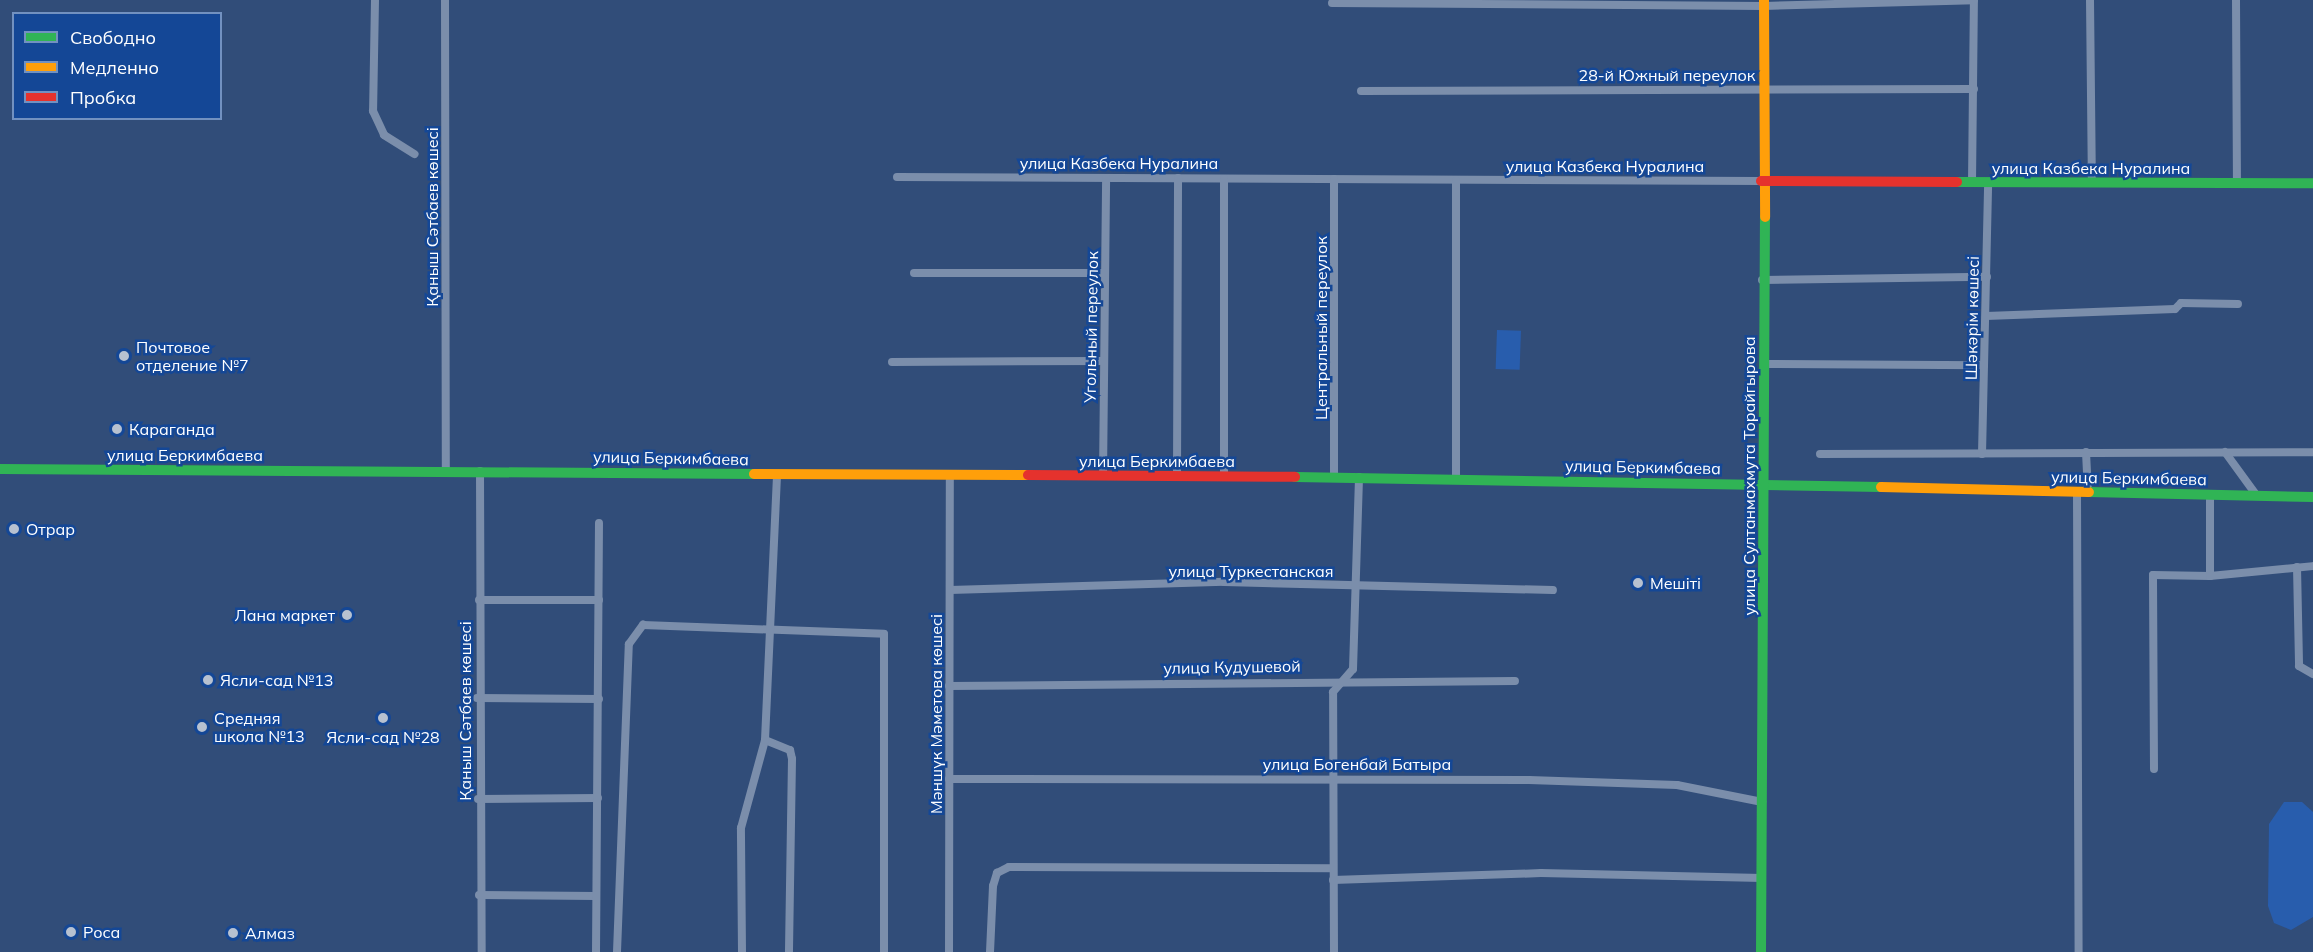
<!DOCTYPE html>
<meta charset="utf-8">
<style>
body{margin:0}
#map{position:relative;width:2313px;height:952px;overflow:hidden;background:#314d79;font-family:Mulish,sans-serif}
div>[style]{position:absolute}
.green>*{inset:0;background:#285dad;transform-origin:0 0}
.street>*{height:8px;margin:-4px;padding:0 4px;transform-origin:4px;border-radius:4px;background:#7b8eab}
.fast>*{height:10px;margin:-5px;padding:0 5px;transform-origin:5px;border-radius:5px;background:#30b455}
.slow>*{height:10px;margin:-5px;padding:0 5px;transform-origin:5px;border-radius:5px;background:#ff9f0a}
.jam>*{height:10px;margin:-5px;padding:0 5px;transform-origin:5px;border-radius:5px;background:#e5322d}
.dots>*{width:16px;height:16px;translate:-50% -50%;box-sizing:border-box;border:3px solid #144796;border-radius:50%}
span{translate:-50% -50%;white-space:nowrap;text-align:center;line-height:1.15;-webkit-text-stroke:5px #144796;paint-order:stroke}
.street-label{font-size:16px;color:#fff}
.poi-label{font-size:16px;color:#fff}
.left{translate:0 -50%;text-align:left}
.right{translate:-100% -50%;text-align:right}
.legend{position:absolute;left:12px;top:12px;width:210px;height:108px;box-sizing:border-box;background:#144796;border:2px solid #7291c0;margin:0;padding:8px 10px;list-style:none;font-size:18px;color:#fff}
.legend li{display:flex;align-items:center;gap:12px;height:30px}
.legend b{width:30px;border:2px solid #7291c0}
</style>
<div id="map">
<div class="green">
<div style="left:1497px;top:330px;width:24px;height:39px;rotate:2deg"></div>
<div style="clip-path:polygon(2284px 802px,2302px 802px,2313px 812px,2313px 917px,2291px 930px,2274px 923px,2268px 906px,2269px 824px)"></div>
</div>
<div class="street">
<div style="left:375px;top:0;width:111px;rotate:91deg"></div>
<div style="left:373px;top:111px;width:26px;rotate:65deg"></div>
<div style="left:384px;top:135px;width:36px;rotate:32deg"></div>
<div style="left:445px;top:0;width:471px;rotate:89.9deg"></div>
<div style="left:2090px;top:0;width:183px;rotate:89.4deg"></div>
<div style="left:2236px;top:0;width:183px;rotate:89.7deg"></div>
<div style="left:1332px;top:3px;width:432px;rotate:0.4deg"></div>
<div style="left:1764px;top:6px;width:210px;rotate:-1.6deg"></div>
<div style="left:1361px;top:91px;width:613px;rotate:-0.19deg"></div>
<div style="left:897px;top:177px;width:864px;rotate:0.27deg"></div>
<div style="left:1456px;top:181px;width:297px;rotate:90deg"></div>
<div style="left:1972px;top:183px;width:183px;rotate:-89.4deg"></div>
<div style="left:914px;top:273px;width:191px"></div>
<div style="left:1762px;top:280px;width:225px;rotate:-0.8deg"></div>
<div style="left:1986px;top:316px;width:189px;rotate:-2.1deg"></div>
<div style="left:2175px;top:309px;width:8px;rotate:-45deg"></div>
<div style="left:2181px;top:303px;width:57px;rotate:1deg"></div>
<div style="left:892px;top:362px;width:212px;rotate:-0.3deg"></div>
<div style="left:1764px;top:364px;width:220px;rotate:0.3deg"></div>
<div style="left:2086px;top:452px;width:41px;rotate:87.2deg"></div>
<div style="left:2225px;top:452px;width:54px;rotate:54deg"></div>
<div style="left:1820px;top:454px;width:493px;rotate:-0.2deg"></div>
<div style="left:1982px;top:454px;width:271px;rotate:-88.7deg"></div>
<div style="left:480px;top:471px;width:481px;rotate:89.8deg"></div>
<div style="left:1103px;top:476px;width:298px;rotate:-89.4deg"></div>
<div style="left:1177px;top:476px;width:298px;rotate:-89.8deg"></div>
<div style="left:1224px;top:476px;width:297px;rotate:-90deg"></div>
<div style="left:1334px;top:476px;width:297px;rotate:-90deg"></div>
<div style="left:2077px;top:493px;width:459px;rotate:89.8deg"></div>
<div style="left:2297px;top:567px;width:99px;rotate:88.8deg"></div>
<div style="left:2299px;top:666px;width:16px;rotate:30deg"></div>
<div style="left:2210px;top:576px;width:81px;rotate:-90deg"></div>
<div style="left:950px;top:590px;width:274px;rotate:-1.7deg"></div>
<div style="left:1224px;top:582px;width:329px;rotate:1.4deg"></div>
<div style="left:479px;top:600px;width:120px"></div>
<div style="left:949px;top:686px;width:566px;rotate:-0.51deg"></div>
<div style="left:477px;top:698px;width:122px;rotate:0.5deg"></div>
<div style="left:765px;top:740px;width:27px;rotate:22deg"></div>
<div style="left:790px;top:750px;width:9px;rotate:77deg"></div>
<div style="left:792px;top:759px;width:193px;rotate:90.9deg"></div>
<div style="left:2154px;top:769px;width:194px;rotate:-90.3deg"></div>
<div style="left:2153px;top:575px;width:57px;rotate:1deg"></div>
<div style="left:2210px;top:576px;width:103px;rotate:-5.5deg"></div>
<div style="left:949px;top:779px;width:580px;rotate:0.1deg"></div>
<div style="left:1529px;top:780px;width:148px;rotate:1.9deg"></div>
<div style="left:1677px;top:785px;width:87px;rotate:11.3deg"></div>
<div style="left:478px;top:799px;width:120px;rotate:-0.5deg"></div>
<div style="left:1333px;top:880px;width:208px;rotate:-1.9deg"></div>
<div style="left:1541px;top:873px;width:221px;rotate:1.3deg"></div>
<div style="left:479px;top:895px;width:117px;rotate:0.5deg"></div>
<div style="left:596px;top:952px;width:429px;rotate:-89.6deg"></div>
<div style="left:617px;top:952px;width:308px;rotate:-87.8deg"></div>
<div style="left:629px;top:644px;width:24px;rotate:-54deg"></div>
<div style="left:643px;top:625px;width:241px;rotate:2.1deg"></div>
<div style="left:884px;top:634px;width:318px;rotate:90deg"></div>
<div style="left:742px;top:952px;width:124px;rotate:-90.5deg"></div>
<div style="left:741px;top:828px;width:91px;rotate:-74.7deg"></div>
<div style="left:765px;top:740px;width:266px;rotate:-87.4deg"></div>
<div style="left:949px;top:952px;width:476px;rotate:-89.9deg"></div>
<div style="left:990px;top:952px;width:66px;rotate:-87.4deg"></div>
<div style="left:993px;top:886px;width:14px;rotate:-73deg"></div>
<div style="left:997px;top:873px;width:13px;rotate:-27deg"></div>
<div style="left:1009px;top:867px;width:324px;rotate:0.2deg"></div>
<div style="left:1334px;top:952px;width:260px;rotate:-90.2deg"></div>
<div style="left:1333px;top:692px;width:30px;rotate:-49deg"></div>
<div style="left:1353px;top:669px;width:192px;rotate:-88.2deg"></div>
</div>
<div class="fast">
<div style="left:1957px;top:182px;width:356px;rotate:0.2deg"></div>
<div style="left:0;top:469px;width:754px;rotate:0.38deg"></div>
<div style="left:1295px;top:477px;width:586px;rotate:0.98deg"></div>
<div style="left:2089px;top:492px;width:224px;rotate:1.3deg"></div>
<div style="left:1761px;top:952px;width:735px;rotate:-89.69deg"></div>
</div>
<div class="slow">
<div style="left:1764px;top:0;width:217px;rotate:89.7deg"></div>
<div style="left:754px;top:474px;width:274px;rotate:0.2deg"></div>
<div style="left:1881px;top:487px;width:208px;rotate:1.4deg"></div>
</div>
<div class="jam">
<div style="left:1761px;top:181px;width:196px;rotate:0.3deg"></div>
<div style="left:1028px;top:475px;width:267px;rotate:0.4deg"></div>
</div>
<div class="dots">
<div style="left:124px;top:356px;background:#b7c1d0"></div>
<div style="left:117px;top:429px;background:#b7c1d0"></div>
<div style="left:14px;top:529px;background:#b7c1d0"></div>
<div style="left:1638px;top:583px;background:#b7c1d0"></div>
<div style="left:347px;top:615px;background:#b7c1d0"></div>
<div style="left:208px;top:680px;background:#b7c1d0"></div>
<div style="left:383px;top:718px;background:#b7c1d0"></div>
<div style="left:202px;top:727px;background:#b7c1d0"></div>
<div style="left:71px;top:932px;background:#b7c1d0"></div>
<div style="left:233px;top:933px;background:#b7c1d0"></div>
</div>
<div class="street-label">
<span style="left:1667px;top:75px">28-й Южный переулок</span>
<span style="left:1119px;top:163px">улица Казбека Нуралина</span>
<span style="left:1605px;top:166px">улица Казбека Нуралина</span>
<span style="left:2091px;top:168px">улица Казбека Нуралина</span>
<span style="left:432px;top:217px;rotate:-90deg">Қаныш Сәтбаев көшесі</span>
<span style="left:1972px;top:318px;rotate:-89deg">Шәкәрім көшесі</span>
<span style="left:1091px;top:327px;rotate:-89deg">Угольный переулок</span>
<span style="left:1321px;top:328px;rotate:-90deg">Центральный переулок</span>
<span style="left:185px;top:455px">улица Беркимбаева</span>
<span style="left:671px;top:458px;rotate:1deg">улица Беркимбаева</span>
<span style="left:1157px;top:461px">улица Беркимбаева</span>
<span style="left:1643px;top:467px;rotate:1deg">улица Беркимбаева</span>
<span style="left:1749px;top:476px;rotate:-90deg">улица Султанмахмута Торайгырова</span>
<span style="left:2129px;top:478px;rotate:1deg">улица Беркимбаева</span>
<span style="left:1251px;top:571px">улица Туркестанская</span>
<span style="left:1232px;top:667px;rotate:-1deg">улица Кудушевой</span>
<span style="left:465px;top:711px;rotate:-90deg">Қаныш Сәтбаев көшесі</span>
<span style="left:936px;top:714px;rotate:-90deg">Мәншүк Мәметова көшесі</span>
<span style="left:1357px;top:764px">улица Богенбай Батыра</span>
</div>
<div class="poi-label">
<span class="left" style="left:136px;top:356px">Почтовое<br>отделение №7</span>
<span class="left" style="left:129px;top:429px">Караганда</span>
<span class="left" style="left:26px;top:529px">Отрар</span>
<span class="left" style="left:1650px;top:583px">Мешіті</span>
<span class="right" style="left:335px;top:615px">Лана маркет</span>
<span class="left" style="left:220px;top:680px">Ясли-сад №13</span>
<span class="left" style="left:214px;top:727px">Средняя<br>школа №13</span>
<span style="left:383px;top:737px">Ясли-сад №28</span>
<span class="left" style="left:83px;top:932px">Роса</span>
<span class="left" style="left:245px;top:933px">Алмаз</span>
</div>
<ul class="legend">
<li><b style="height:8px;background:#30b455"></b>Свободно</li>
<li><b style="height:8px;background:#ff9f0a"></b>Медленно</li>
<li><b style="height:8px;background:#e5322d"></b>Пробка</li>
</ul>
</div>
